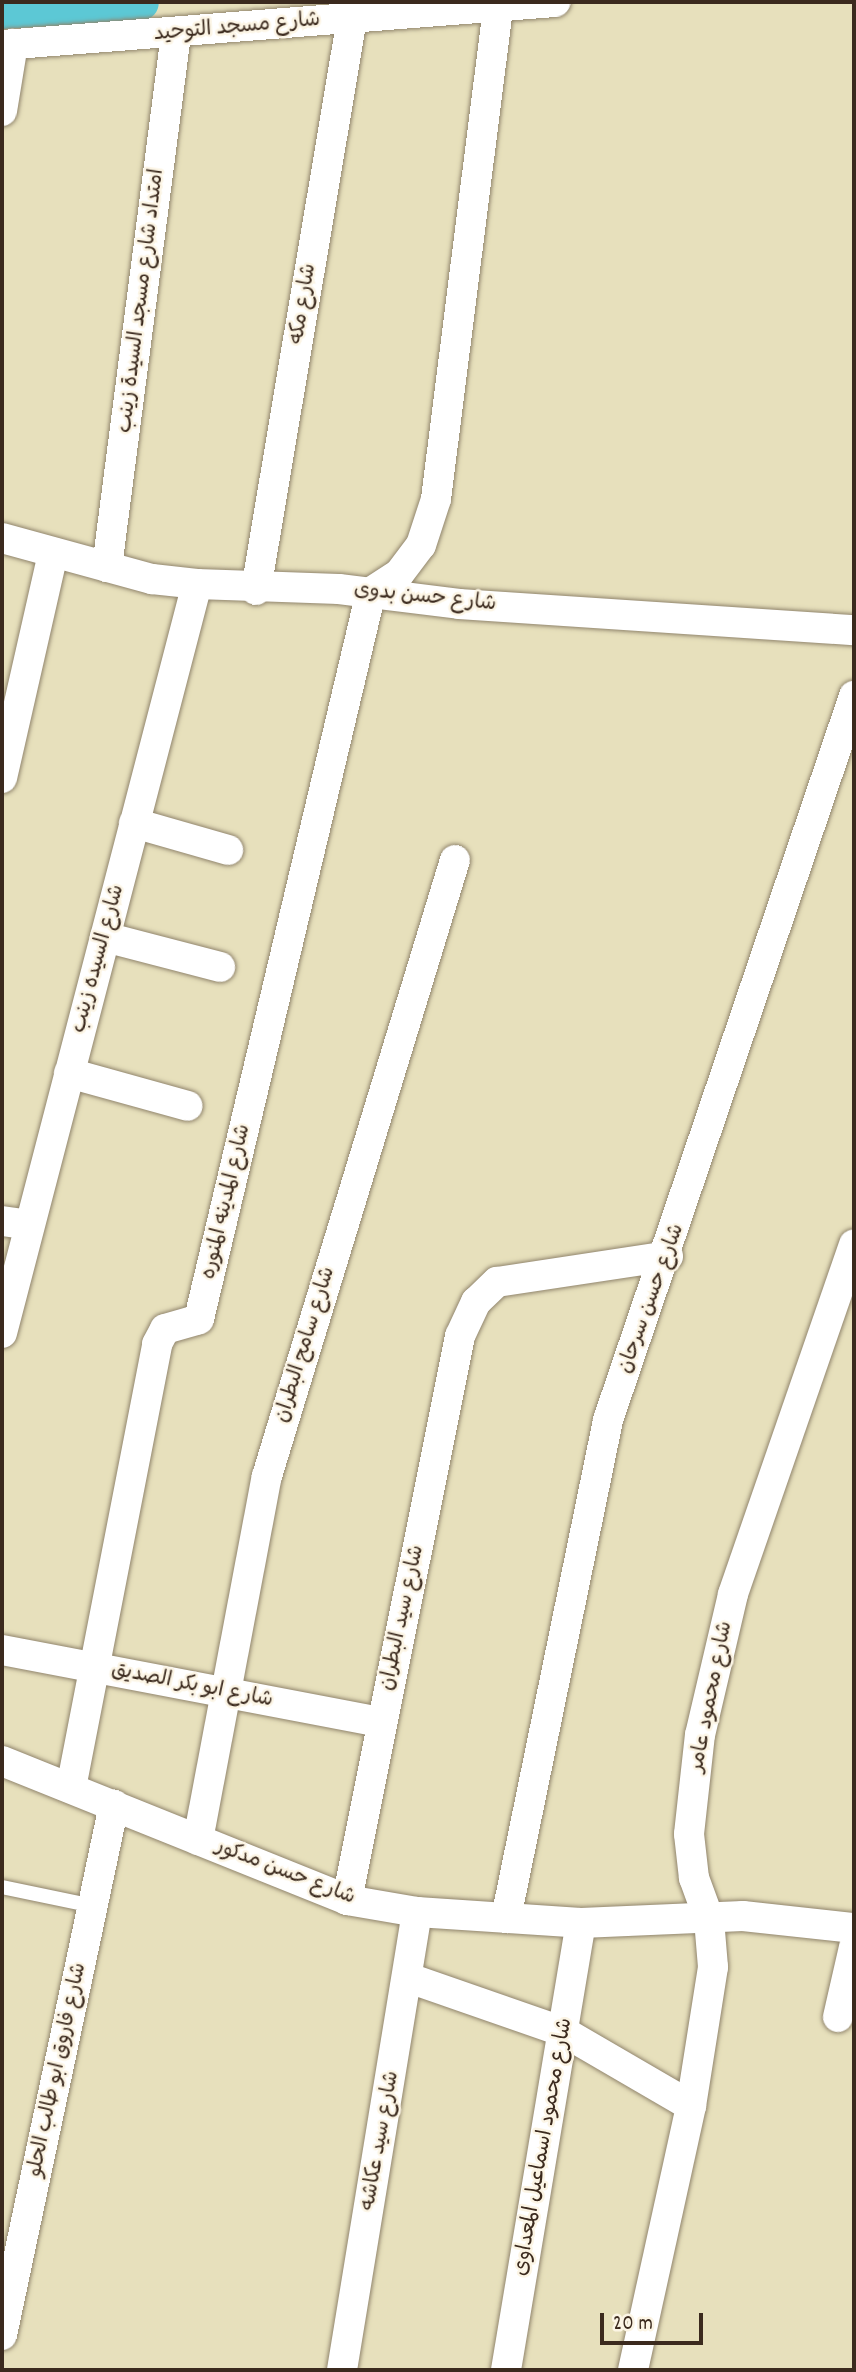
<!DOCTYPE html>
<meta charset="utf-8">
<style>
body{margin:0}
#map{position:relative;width:856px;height:2372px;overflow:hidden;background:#e7e0bc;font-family:Dekko,"Playpen Sans Arabic",sans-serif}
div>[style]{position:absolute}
.canal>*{height:37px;margin:-18.5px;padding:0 18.5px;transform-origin:18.5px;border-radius:18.5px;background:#5cc8d5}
.roads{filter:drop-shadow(0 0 2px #91856d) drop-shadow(0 0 2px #91856d)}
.lane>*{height:14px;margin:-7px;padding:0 7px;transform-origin:7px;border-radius:7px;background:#fff}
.street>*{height:30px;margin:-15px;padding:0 15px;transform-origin:15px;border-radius:15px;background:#fff}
span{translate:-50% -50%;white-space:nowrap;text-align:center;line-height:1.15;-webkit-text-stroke:5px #fcf5e5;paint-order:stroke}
.street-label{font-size:21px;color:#3b2a1e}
.frame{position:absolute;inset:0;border:4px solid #3b2a1e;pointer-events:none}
.scale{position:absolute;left:600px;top:2313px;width:103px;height:32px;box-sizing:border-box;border:4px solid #3b2a1e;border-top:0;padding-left:9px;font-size:21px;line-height:24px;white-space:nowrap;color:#3b2a1e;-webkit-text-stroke:5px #fcf5e5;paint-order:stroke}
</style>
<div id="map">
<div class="canal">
<div style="left:2px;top:10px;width:138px;rotate:-3.3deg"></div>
</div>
<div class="roads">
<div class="lane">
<div style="left:2px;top:1887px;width:93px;rotate:11.8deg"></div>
</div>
<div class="street">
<div style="left:2px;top:45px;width:555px;rotate:-4.45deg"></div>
<div style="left:2px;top:111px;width:68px;rotate:-80.7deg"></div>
<div style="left:2px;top:538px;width:156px;rotate:15.3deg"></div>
<div style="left:152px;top:579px;width:45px;rotate:6.3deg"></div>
<div style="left:197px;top:584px;width:142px;rotate:2deg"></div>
<div style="left:339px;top:589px;width:121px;rotate:7.1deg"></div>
<div style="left:459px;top:604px;width:396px;rotate:3.8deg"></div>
<div style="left:107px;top:567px;width:537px;rotate:-82.62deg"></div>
<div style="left:256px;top:590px;width:580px;rotate:-80.47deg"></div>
<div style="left:2px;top:778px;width:231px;rotate:-77.2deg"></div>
<div style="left:134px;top:823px;width:98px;rotate:16deg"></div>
<div style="left:105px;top:937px;width:119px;rotate:14.6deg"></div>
<div style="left:69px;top:1073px;width:123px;rotate:15.5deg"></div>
<div style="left:2px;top:1221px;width:27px;rotate:8deg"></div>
<div style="left:2px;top:1333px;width:774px;rotate:-75.41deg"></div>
<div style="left:2px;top:1650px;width:386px;rotate:10.8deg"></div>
<div style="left:2px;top:1761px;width:372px;rotate:21.9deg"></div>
<div style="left:347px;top:1900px;width:71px;rotate:9.7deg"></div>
<div style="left:417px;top:1912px;width:164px;rotate:3.8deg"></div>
<div style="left:581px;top:1923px;width:162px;rotate:-2.5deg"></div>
<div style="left:743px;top:1916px;width:112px;rotate:6.2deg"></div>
<div style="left:71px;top:1788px;width:452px;rotate:-79deg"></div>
<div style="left:157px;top:1344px;width:17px;rotate:-62deg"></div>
<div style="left:165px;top:1329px;width:35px;rotate:-16deg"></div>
<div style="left:199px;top:1319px;width:747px;rotate:-76.69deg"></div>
<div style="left:371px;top:592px;width:33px;rotate:-33deg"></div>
<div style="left:399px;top:574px;width:36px;rotate:-53deg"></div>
<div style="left:421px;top:545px;width:48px;rotate:-71.9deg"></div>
<div style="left:436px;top:499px;width:494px;rotate:-82.8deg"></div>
<div style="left:198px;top:1840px;width:370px;rotate:-79.3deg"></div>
<div style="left:267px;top:1476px;width:644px;rotate:-73.03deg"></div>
<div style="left:347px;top:1900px;width:575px;rotate:-78.67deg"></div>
<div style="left:460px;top:1336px;width:38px;rotate:-65deg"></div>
<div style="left:476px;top:1302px;width:29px;rotate:-44deg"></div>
<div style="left:497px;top:1282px;width:173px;rotate:-8.6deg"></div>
<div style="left:506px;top:1918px;width:508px;rotate:-78.42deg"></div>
<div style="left:608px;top:1420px;width:765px;rotate:-71.23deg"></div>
<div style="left:409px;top:1978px;width:164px;rotate:19.2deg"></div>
<div style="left:564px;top:2032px;width:147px;rotate:30.2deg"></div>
<div style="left:838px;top:2017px;width:72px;rotate:-77.1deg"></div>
<div style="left:2px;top:2335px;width:542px;rotate:-78.07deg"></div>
<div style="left:342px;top:2370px;width:464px;rotate:-80.7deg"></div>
<div style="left:506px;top:2370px;width:453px;rotate:-80.5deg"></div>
<div style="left:633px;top:2370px;width:270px;rotate:-77.6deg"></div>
<div style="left:691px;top:2106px;width:141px;rotate:-81deg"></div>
<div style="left:713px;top:1967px;width:48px;rotate:-94.8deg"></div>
<div style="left:709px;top:1919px;width:44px;rotate:-110.1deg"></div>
<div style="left:694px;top:1878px;width:44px;rotate:-96.5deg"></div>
<div style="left:689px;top:1834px;width:100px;rotate:-83.7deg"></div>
<div style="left:700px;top:1735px;width:145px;rotate:-76.8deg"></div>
<div style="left:733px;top:1594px;width:370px;rotate:-70.9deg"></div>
</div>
</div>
<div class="street-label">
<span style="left:237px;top:28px;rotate:-5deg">شارع مسجد التوحيد</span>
<span style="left:142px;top:301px;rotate:-83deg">امتداد شارع مسجد السيدة زينب</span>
<span style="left:304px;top:304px;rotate:-81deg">شارع مكه</span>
<span style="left:425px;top:598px;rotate:6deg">شارع حسن بدوى</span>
<span style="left:99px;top:959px;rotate:-75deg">شارع السيده زينب</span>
<span style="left:227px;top:1202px;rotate:-77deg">شارع المدينه المنوره</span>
<span style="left:652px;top:1299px;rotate:-70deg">شارع حسن سرحان</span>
<span style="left:306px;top:1345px;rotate:-73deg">شارع سامح البطران</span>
<span style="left:403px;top:1618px;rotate:-78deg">شارع سيد البطران</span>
<span style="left:192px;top:1686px;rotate:11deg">شارع ابو بكر الصديق</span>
<span style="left:712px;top:1697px;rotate:-79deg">شارع محمود عامر</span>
<span style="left:285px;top:1873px;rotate:21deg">شارع حسن مدكور</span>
<span style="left:58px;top:2070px;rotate:-78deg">شارع فاروق ابو طالب الحلو</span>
<span style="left:381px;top:2141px;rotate:-80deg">شارع سيد عكاشه</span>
<span style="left:544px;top:2147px;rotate:-80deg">شارع محمود اسماعيل المعداوى</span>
</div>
<div class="frame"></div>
<div class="scale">20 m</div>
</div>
